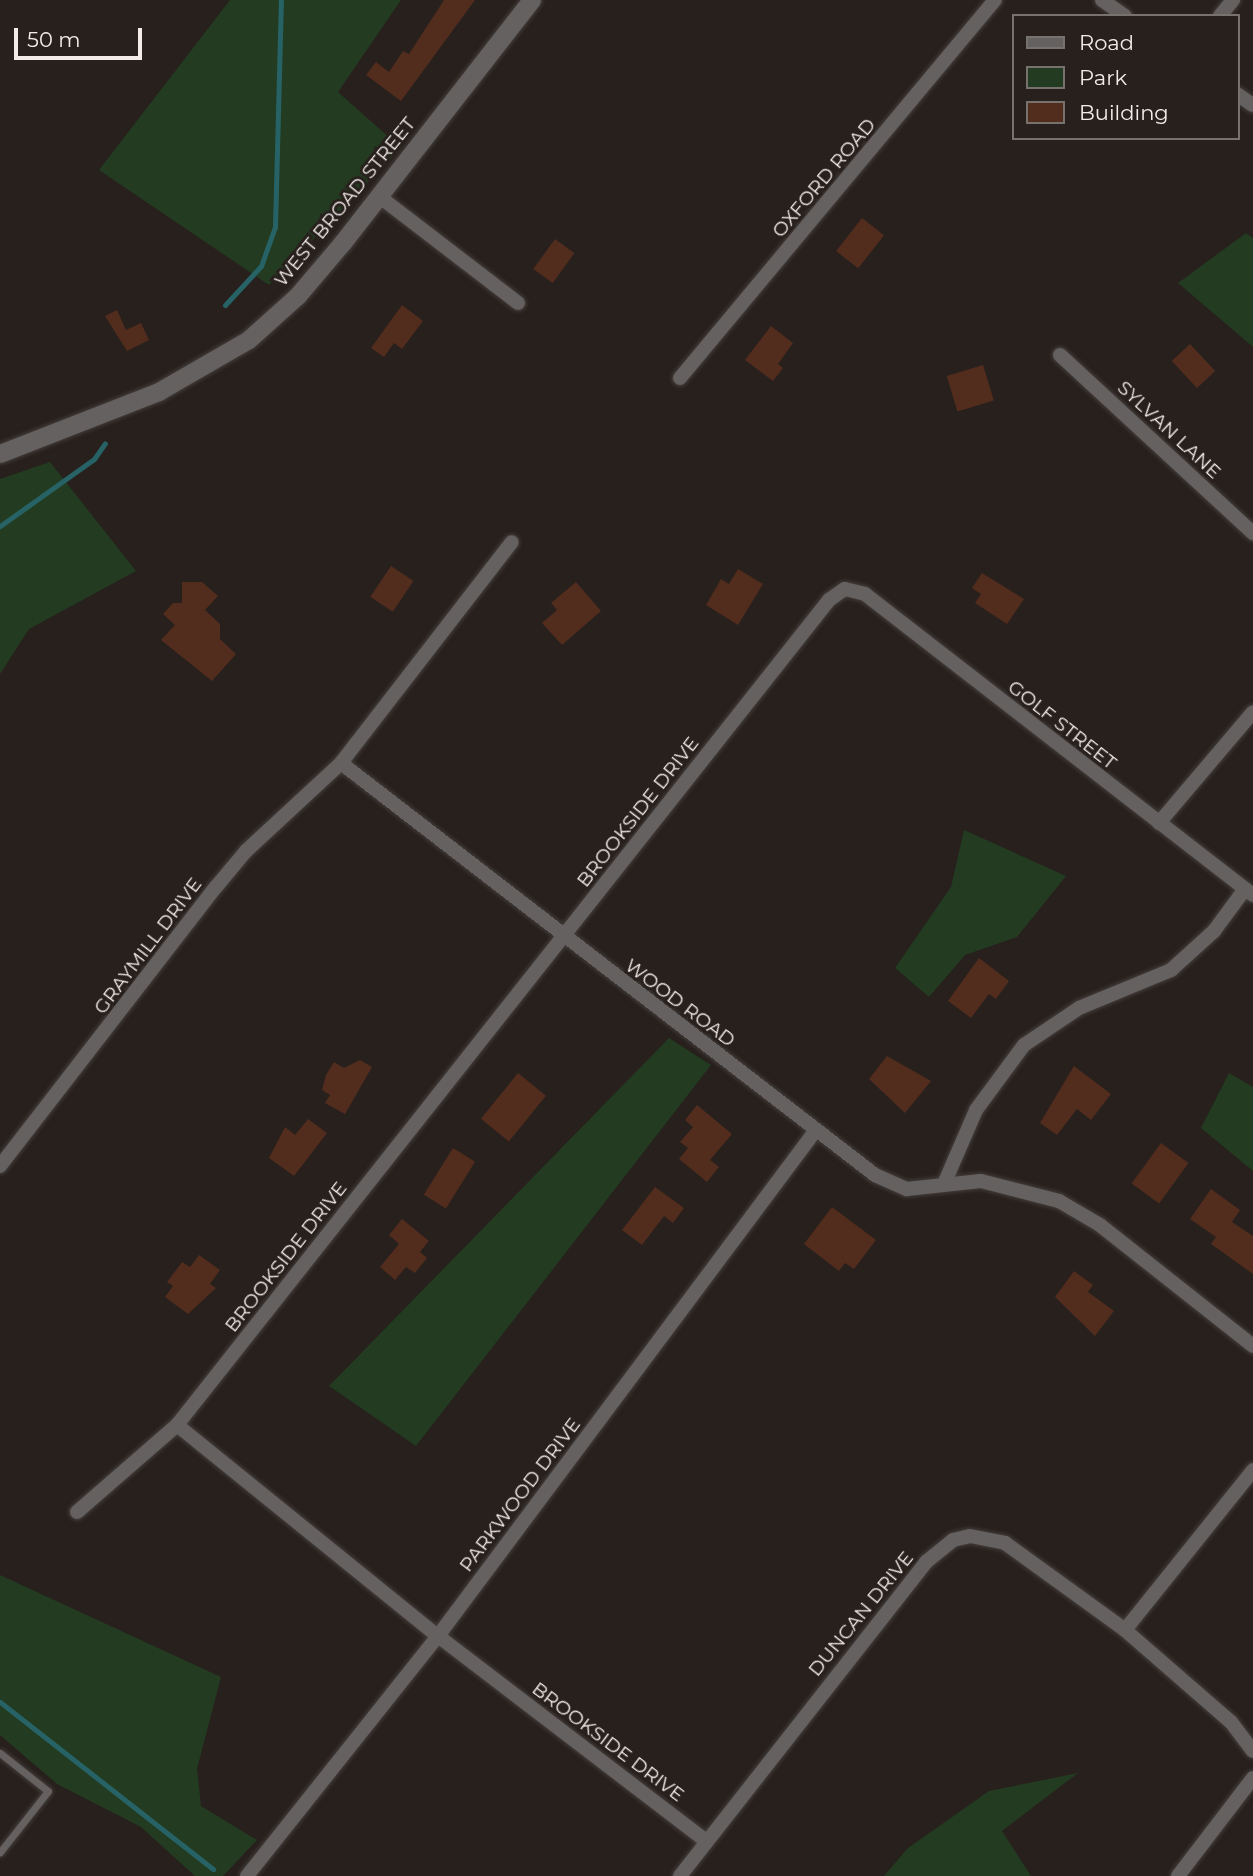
<!DOCTYPE html>
<style>
body{margin:0}
#map{position:relative;width:1253px;height:1876px;overflow:hidden;background:#27201d;font-family:Montserrat,sans-serif}
div>[style]{position:absolute}
.green>*{inset:0;background:#233b20}
.stream>*{height:5px;margin:-2.5px;padding:0 2.5px;transform-origin:2.5px;border-radius:2.5px;background:#276366}
.building>*{inset:0;background:#522c1d;transform-origin:0 0}
.roads{filter:drop-shadow(0 0 2px #433d3a) drop-shadow(0 0 2px #433d3a)}
.service>*{height:7px;margin:-3.5px;padding:0 3.5px;transform-origin:3.5px;border-radius:3.5px;background:#666161}
.minor>*{height:14px;margin:-7px;padding:0 7px;transform-origin:7px;border-radius:7px;background:#666161}
.tertiary>*{height:18px;margin:-9px;padding:0 9px;transform-origin:9px;border-radius:9px;background:#666161}
span{translate:-50% -50%;white-space:nowrap;text-align:center;line-height:1.15;-webkit-text-stroke:6px #27201d;paint-order:stroke}
.street-label{font-size:19px;color:#f1ecea}
.legend{position:absolute;left:1012px;top:14px;width:228px;height:126px;box-sizing:border-box;background:#27201d;border:2px solid #78726f;margin:0;padding:9px 12px;list-style:none;font-size:21px;color:#f1ecea}
.legend li{display:flex;align-items:center;gap:14px;height:35px}
.legend b{width:35px;border:2px solid #78726f}
.scale{position:absolute;left:14px;top:28px;width:128px;height:32px;box-sizing:border-box;border:4px solid #f1ecea;border-top:0;padding-left:9px;font-size:21px;line-height:24px;white-space:nowrap;color:#f1ecea;-webkit-text-stroke:5px #27201d;paint-order:stroke}
</style>
<div id="map">
<div class="green">
<div style="clip-path:polygon(230px 0,401px 0,338px 92px,401px 148px,269px 285px,99px 170px)"></div>
<div style="clip-path:polygon(1246px 233px,1253px 238px,1253px 347px,1178px 283px)"></div>
<div style="clip-path:polygon(50px 462px,136px 571px,29px 629px,0 674px,0 479px)"></div>
<div style="clip-path:polygon(964px 830px,1066px 876px,1017px 937px,965px 955px,929px 997px,895px 968px,951px 887px)"></div>
<div style="clip-path:polygon(669px 1038px,711px 1065px,416px 1446px,329px 1386px)"></div>
<div style="clip-path:polygon(1229px 1073px,1253px 1087px,1253px 1171px,1201px 1128px)"></div>
<div style="clip-path:polygon(0 1575px,221px 1677px,197px 1769px,201px 1806px,257px 1840px,223px 1876px,195px 1876px,141px 1827px,57px 1784px,0 1735px)"></div>
<div style="clip-path:polygon(1078px 1773px,1002px 1831px,1031px 1876px,884px 1876px,908px 1848px,989px 1791px)"></div>
</div>
<div class="stream">
<div style="left:225px;top:305px;width:53px;rotate:-47.3deg"></div>
<div style="left:261px;top:266px;width:41px;rotate:-70.3deg"></div>
<div style="left:275px;top:227px;width:227px;rotate:-88.5deg"></div>
<div style="left:0;top:526px;width:115px;rotate:-35.5deg"></div>
<div style="left:94px;top:459px;width:19px;rotate:-55deg"></div>
<div style="left:0;top:1702px;width:271px;rotate:38.1deg"></div>
</div>
<div class="building">
<div style="clip-path:polygon(444px 0,475px 0,401px 101px,366px 75px,376px 62px,389px 72px,403px 51px,409px 54px)"></div>
<div style="left:862px;top:218px;width:28px;height:42px;rotate:38deg"></div>
<div style="left:555px;top:239px;width:24px;height:37px;rotate:36deg"></div>
<div style="clip-path:polygon(402px 305px,423px 321px,402px 349px,394px 343px,384px 357px,371px 348px)"></div>
<div style="clip-path:polygon(117px 310px,126px 330px,141px 323px,149px 340px,127px 351px,105px 316px)"></div>
<div style="clip-path:polygon(771px 326px,793px 343px,778px 364px,783px 368px,773px 381px,745px 360px)"></div>
<div style="left:1190px;top:344px;width:37px;height:25px;rotate:47deg"></div>
<div style="left:983px;top:365px;width:37px;height:38px;rotate:73deg"></div>
<div style="left:391px;top:566px;width:27px;height:37px;rotate:34deg"></div>
<div style="clip-path:polygon(738px 569px,763px 584px,738px 625px,706px 605px,721px 579px,729px 584px)"></div>
<div style="clip-path:polygon(982px 573px,1024px 599px,1007px 624px,975px 603px,981px 594px,972px 588px)"></div>
<div style="clip-path:polygon(182px 582px,202px 582px,218px 596px,205px 610px,220px 624px,220px 639px,236px 654px,212px 681px,161px 640px,175px 625px,163px 614px,173px 603px,182px 603px)"></div>
<div style="clip-path:polygon(576px 582px,601px 611px,562px 645px,542px 623px,557px 610px,551px 603px)"></div>
<div style="clip-path:polygon(979px 958px,1009px 981px,996px 999px,989px 994px,971px 1018px,948px 1001px)"></div>
<div style="clip-path:polygon(887px 1056px,931px 1081px,905px 1113px,869px 1079px)"></div>
<div style="clip-path:polygon(360px 1060px,372px 1067px,345px 1114px,325px 1103px,330px 1095px,322px 1090px,326px 1075px,334px 1062px,344px 1068px)"></div>
<div style="clip-path:polygon(1074px 1066px,1111px 1094px,1091px 1120px,1077px 1109px,1057px 1135px,1040px 1123px)"></div>
<div style="left:518px;top:1073px;width:36px;height:59px;rotate:39deg"></div>
<div style="clip-path:polygon(697px 1105px,732px 1134px,710px 1160px,719px 1167px,707px 1182px,679px 1159px,688px 1148px,680px 1142px,693px 1127px,685px 1120px)"></div>
<div style="clip-path:polygon(308px 1119px,327px 1133px,294px 1176px,269px 1158px,285px 1127px,295px 1135px)"></div>
<div style="left:1161px;top:1143px;width:34px;height:50px;rotate:36deg"></div>
<div style="left:453px;top:1148px;width:26px;height:55px;rotate:32deg"></div>
<div style="clip-path:polygon(655px 1187px,684px 1208px,673px 1223px,664px 1216px,642px 1245px,622px 1230px)"></div>
<div style="clip-path:polygon(1211px 1189px,1240px 1210px,1232px 1222px,1253px 1236px,1253px 1274px,1211px 1244px,1216px 1237px,1190px 1219px)"></div>
<div style="clip-path:polygon(832px 1207px,876px 1240px,854px 1269px,845px 1263px,839px 1271px,804px 1244px)"></div>
<div style="clip-path:polygon(402px 1219px,429px 1241px,420px 1252px,427px 1258px,415px 1273px,406px 1267px,395px 1280px,380px 1267px,399px 1244px,389px 1235px)"></div>
<div style="clip-path:polygon(199px 1255px,220px 1270px,210px 1284px,216px 1288px,188px 1314px,165px 1297px,173px 1286px,167px 1282px,182px 1262px,190px 1267px)"></div>
<div style="clip-path:polygon(1074px 1271px,1093px 1285px,1088px 1292px,1114px 1311px,1095px 1336px,1055px 1297px)"></div>
</div>
<div class="roads">
<div class="service">
<div style="left:0;top:1753px;width:61px;rotate:38.4deg"></div>
<div style="left:48px;top:1791px;width:78px;rotate:128.2deg"></div>
</div>
<div class="minor">
<div style="left:1102px;top:0;width:28px;rotate:35deg"></div>
<div style="left:1220px;top:16px;width:21px;rotate:-51deg"></div>
<div style="left:1237px;top:94px;width:19px;rotate:35deg"></div>
<div style="left:380px;top:197px;width:174px;rotate:37.5deg"></div>
<div style="left:1060px;top:355px;width:263px;rotate:42.7deg"></div>
<div style="left:680px;top:378px;width:492px;rotate:-50.2deg"></div>
<div style="left:341px;top:763px;width:674px;rotate:37.65deg"></div>
<div style="left:875px;top:1175px;width:35px;rotate:24deg"></div>
<div style="left:907px;top:1189px;width:74px;rotate:-6.2deg"></div>
<div style="left:981px;top:1181px;width:81px;rotate:14.4deg"></div>
<div style="left:1059px;top:1201px;width:48px;rotate:30.3deg"></div>
<div style="left:1100px;top:1225px;width:195px;rotate:38.3deg"></div>
<div style="left:1159px;top:823px;width:145px;rotate:-49.7deg"></div>
<div style="left:0;top:1166px;width:353px;rotate:-52.3deg"></div>
<div style="left:216px;top:887px;width:47px;rotate:-50.2deg"></div>
<div style="left:246px;top:851px;width:129px;rotate:-42.8deg"></div>
<div style="left:341px;top:763px;width:279px;rotate:-52.3deg"></div>
<div style="left:944px;top:1184px;width:81px;rotate:-66.6deg"></div>
<div style="left:976px;top:1110px;width:81px;rotate:-53.6deg"></div>
<div style="left:1024px;top:1045px;width:66px;rotate:-33.9deg"></div>
<div style="left:1079px;top:1008px;width:100px;rotate:-22.4deg"></div>
<div style="left:1171px;top:970px;width:58px;rotate:-42.2deg"></div>
<div style="left:1214px;top:931px;width:52px;rotate:-53.6deg"></div>
<div style="left:177px;top:1425px;width:336px;rotate:39deg"></div>
<div style="left:438px;top:1636px;width:336px;rotate:37.4deg"></div>
<div style="left:77px;top:1512px;width:133px;rotate:-41deg"></div>
<div style="left:177px;top:1425px;width:1052px;rotate:-51.68deg"></div>
<div style="left:829px;top:600px;width:19px;rotate:-35deg"></div>
<div style="left:845px;top:589px;width:21px;rotate:14deg"></div>
<div style="left:865px;top:594px;width:491px;rotate:37.8deg"></div>
<div style="left:1125px;top:1630px;width:205px;rotate:-51.3deg"></div>
<div style="left:247px;top:1876px;width:307px;rotate:-51.5deg"></div>
<div style="left:438px;top:1636px;width:632px;rotate:-53.24deg"></div>
<div style="left:680px;top:1876px;width:399px;rotate:-51.9deg"></div>
<div style="left:926px;top:1562px;width:35px;rotate:-39deg"></div>
<div style="left:953px;top:1540px;width:17px;rotate:-13deg"></div>
<div style="left:970px;top:1536px;width:36px;rotate:11deg"></div>
<div style="left:1005px;top:1543px;width:148px;rotate:35.9deg"></div>
<div style="left:1125px;top:1630px;width:140px;rotate:41deg"></div>
<div style="left:1231px;top:1722px;width:36px;rotate:53deg"></div>
<div style="left:1178px;top:1876px;width:123px;rotate:-52.6deg"></div>
</div>
<div class="tertiary">
<div style="left:0;top:454px;width:171px;rotate:-21.3deg"></div>
<div style="left:159px;top:392px;width:104px;rotate:-30deg"></div>
<div style="left:249px;top:340px;width:66px;rotate:-41.9deg"></div>
<div style="left:298px;top:296px;width:70px;rotate:-49.7deg"></div>
<div style="left:343px;top:243px;width:308px;rotate:-52.1deg"></div>
</div>
</div>
<div class="street-label">
<span style="left:824px;top:178px;rotate:-50deg">OXFORD ROAD</span>
<span style="left:345px;top:202px;rotate:-51deg">WEST BROAD STREET</span>
<span style="left:1169px;top:430px;rotate:43deg">SYLVAN LANE</span>
<span style="left:1062px;top:725px;rotate:38deg">GOLF STREET</span>
<span style="left:638px;top:812px;rotate:-52deg">BROOKSIDE DRIVE</span>
<span style="left:148px;top:946px;rotate:-53deg">GRAYMILL DRIVE</span>
<span style="left:680px;top:1003px;rotate:37deg">WOOD ROAD</span>
<span style="left:286px;top:1257px;rotate:-52deg">BROOKSIDE DRIVE</span>
<span style="left:520px;top:1495px;rotate:-53deg">PARKWOOD DRIVE</span>
<span style="left:861px;top:1614px;rotate:-51deg">DUNCAN DRIVE</span>
<span style="left:608px;top:1742px;rotate:37deg">BROOKSIDE DRIVE</span>
</div>
<ul class="legend">
<li><b style="height:9px;background:#666161"></b>Road</li>
<li><b style="height:19px;background:#233b20"></b>Park</li>
<li><b style="height:19px;background:#522c1d"></b>Building</li>
</ul>
<div class="scale">50 m</div>
</div>
